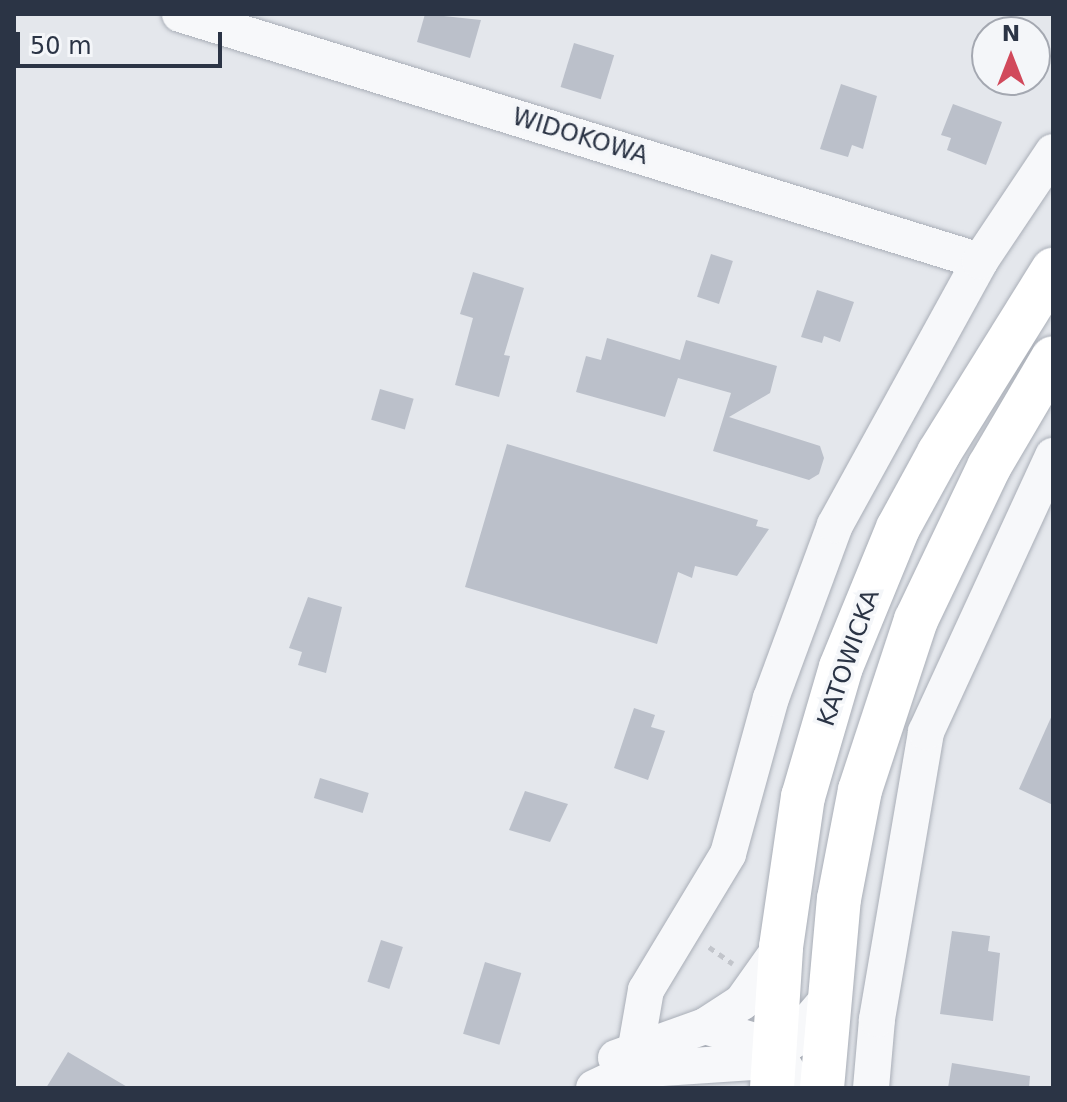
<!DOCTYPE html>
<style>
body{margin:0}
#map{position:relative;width:1067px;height:1102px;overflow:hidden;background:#e4e7ec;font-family:"DejaVu Sans",sans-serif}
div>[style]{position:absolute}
.building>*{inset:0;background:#bbc0ca;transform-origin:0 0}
.path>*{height:5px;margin-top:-2.5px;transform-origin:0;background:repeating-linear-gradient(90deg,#c2c5cb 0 6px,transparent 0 12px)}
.roads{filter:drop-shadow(0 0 2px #a9aeb7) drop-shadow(0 0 2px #a9aeb7)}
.minor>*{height:36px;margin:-18px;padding:0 18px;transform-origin:18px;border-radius:18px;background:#f7f8fa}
.major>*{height:44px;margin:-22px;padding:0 22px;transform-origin:22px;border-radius:22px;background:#fff}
span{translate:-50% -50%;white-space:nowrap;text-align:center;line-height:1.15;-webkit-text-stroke:7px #f4f6f9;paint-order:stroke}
.street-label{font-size:24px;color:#2b3445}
.frame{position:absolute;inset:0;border:16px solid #2b3445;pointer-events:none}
.north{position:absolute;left:971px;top:16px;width:80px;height:80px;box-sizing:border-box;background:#f4f6f9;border:2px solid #a4a8b1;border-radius:50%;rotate:0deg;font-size:22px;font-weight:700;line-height:32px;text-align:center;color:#2b3445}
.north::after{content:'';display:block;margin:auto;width:28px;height:36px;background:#d1495b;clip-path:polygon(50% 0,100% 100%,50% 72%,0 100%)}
.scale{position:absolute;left:16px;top:32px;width:206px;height:36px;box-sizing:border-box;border:4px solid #2b3445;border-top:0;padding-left:10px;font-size:24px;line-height:28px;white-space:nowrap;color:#2b3445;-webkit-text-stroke:6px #f4f6f9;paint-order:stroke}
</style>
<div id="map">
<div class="building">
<div style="clip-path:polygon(425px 14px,481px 20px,470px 58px,417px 42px)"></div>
<div style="left:574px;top:43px;width:42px;height:46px;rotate:17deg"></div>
<div style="clip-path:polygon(841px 84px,877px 96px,863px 149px,852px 145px,848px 157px,820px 149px)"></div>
<div style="clip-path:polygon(953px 104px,1002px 122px,986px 165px,947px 150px,951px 138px,941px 135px)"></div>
<div style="left:711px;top:254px;width:23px;height:45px;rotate:18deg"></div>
<div style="clip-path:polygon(473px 272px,524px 288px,504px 355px,510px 356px,499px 397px,455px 385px,473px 318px,460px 314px)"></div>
<div style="clip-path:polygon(817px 290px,854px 302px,840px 342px,824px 336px,822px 343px,801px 337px)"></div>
<div style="clip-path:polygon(607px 338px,680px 360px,686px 340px,777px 366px,770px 393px,729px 417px,820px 446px,824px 458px,819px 474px,809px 480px,713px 451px,731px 393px,678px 378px,665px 417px,576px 392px,586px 356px,601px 360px)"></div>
<div style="left:380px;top:389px;width:35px;height:32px;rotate:16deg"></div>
<div style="clip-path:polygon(507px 444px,758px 520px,756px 526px,769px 529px,737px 576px,695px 566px,692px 578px,678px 572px,657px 644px,465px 587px)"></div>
<div style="clip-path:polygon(308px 597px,342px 607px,326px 673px,298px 665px,302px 652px,289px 648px)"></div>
<div style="clip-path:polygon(634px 708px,655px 715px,651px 727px,665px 731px,648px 780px,614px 768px)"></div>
<div style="clip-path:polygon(1053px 713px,1053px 805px,1019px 789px)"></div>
<div style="left:320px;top:778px;width:51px;height:21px;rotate:17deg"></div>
<div style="clip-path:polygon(525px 791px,568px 804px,550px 842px,509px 830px)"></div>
<div style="clip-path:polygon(952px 931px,990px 936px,988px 951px,1000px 953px,993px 1021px,940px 1014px)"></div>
<div style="left:381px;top:940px;width:23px;height:44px;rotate:18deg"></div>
<div style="left:485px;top:962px;width:38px;height:75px;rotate:17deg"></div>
<div style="clip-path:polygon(68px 1052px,129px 1088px,46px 1088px)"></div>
<div style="clip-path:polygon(952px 1063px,1030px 1076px,1029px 1088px,948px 1088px)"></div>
</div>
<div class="path">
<div style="left:709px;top:947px;width:29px;rotate:35deg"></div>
</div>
<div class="roads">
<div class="minor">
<div style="left:180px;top:14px;width:837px;rotate:17.16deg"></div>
<div style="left:705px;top:1026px;width:55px;rotate:16.8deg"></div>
<div style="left:758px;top:1042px;width:35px;rotate:43deg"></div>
<div style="left:784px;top:1066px;width:26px;rotate:59deg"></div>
<div style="left:616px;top:1058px;width:95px;rotate:-19.8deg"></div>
<div style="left:705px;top:1026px;width:44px;rotate:-33deg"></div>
<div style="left:742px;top:1002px;width:67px;rotate:-54.7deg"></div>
<div style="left:594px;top:1088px;width:42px;rotate:-25.3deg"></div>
<div style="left:632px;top:1070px;width:121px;rotate:-3.8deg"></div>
<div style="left:753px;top:1062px;width:44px;rotate:-28.3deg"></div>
<div style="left:792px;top:1041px;width:54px;rotate:-49.5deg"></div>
<div style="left:639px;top:1088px;width:19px;rotate:-111deg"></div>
<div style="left:632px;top:1070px;width:81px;rotate:-80.1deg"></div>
<div style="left:646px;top:990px;width:159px;rotate:-58.9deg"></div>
<div style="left:728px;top:854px;width:162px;rotate:-74.6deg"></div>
<div style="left:771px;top:698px;width:184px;rotate:-69.7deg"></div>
<div style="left:835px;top:525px;width:301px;rotate:-61.2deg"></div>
<div style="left:980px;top:261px;width:131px;rotate:-56.2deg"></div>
<div style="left:871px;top:1088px;width:69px;rotate:-85deg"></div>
<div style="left:877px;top:1019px;width:291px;rotate:-80.3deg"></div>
<div style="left:926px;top:732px;width:304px;rotate:-65.3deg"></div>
</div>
<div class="major">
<div style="left:772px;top:1088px;width:141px;rotate:-86.3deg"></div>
<div style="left:781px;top:947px;width:152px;rotate:-81.7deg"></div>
<div style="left:803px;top:797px;width:135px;rotate:-73.7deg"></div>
<div style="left:841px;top:667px;width:150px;rotate:-67.7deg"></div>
<div style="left:898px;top:528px;width:85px;rotate:-61.3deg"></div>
<div style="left:939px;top:453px;width:216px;rotate:-58.1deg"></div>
<div style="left:822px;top:1088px;width:190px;rotate:-84.9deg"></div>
<div style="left:839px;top:899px;width:111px;rotate:-79.1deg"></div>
<div style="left:860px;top:790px;width:179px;rotate:-71.8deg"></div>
<div style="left:916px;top:620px;width:170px;rotate:-64.5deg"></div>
<div style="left:989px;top:467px;width:126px;rotate:-59.6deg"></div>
</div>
</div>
<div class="street-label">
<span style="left:580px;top:137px;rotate:17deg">WIDOKOWA</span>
<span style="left:849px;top:658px;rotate:-71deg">KATOWICKA</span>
</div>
<div class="frame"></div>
<div class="north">N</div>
<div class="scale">50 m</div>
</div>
